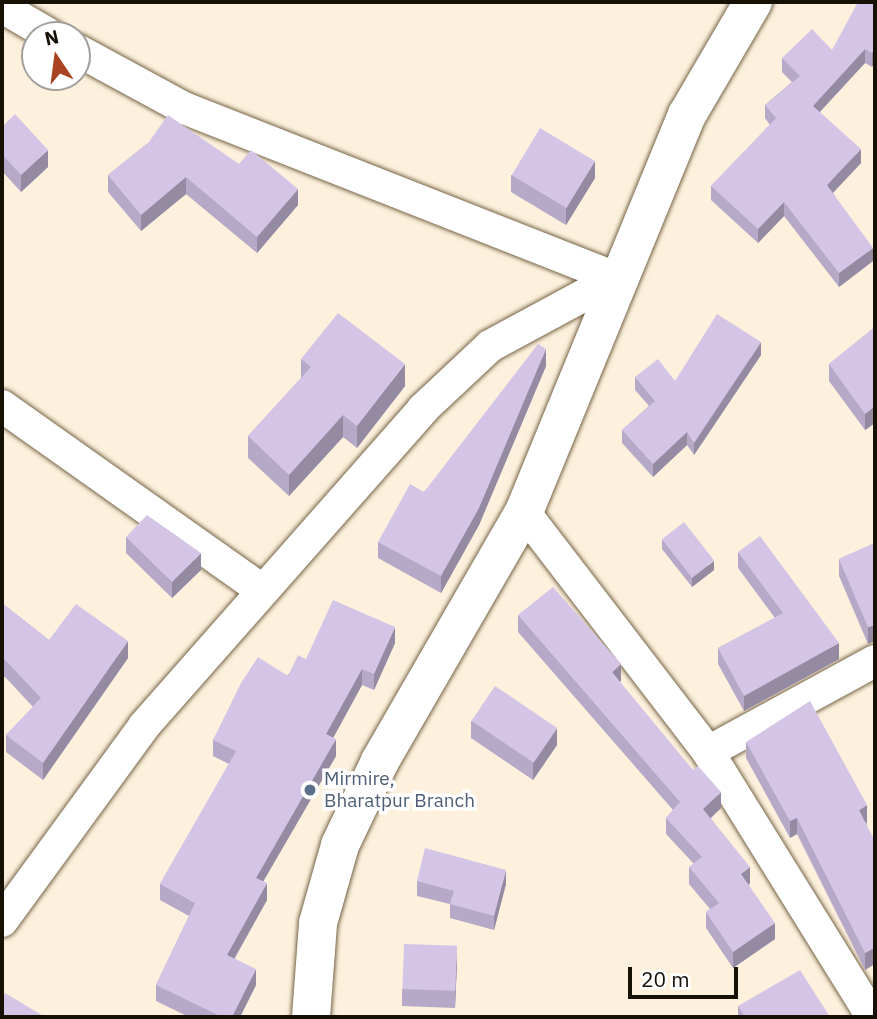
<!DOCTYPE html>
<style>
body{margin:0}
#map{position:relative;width:877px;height:1019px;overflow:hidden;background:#fdf1dd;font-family:"IBM Plex Sans",sans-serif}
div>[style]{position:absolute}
.roads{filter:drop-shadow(0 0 2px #766447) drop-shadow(0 0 2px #766447)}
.street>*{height:32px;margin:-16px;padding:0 16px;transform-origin:16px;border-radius:16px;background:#fff}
.secondary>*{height:38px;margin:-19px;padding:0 19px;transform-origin:19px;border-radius:19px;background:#fff}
.wall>*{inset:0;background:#b6a9c7}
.shaded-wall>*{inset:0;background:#948aa2}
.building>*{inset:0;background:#d4c5e7;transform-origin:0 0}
.dots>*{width:19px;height:19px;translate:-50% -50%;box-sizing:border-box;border:4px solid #fff;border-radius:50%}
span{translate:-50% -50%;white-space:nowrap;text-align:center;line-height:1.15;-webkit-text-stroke:7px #fff;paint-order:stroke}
.service-label{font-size:19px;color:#4e5e75}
.left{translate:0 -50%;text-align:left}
.frame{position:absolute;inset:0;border:4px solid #161005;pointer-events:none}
.north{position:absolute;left:21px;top:21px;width:70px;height:70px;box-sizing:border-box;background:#fff;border:2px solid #a29f9b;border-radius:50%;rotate:347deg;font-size:19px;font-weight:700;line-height:28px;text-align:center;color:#161005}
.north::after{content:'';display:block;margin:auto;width:24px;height:32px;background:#aa4321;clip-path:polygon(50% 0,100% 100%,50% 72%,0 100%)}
.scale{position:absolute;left:628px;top:967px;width:110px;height:32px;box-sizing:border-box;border:4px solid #161005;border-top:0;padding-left:9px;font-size:21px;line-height:24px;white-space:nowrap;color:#161005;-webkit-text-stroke:5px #fff;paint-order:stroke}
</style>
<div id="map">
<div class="roads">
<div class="street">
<div style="left:2px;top:7px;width:56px;rotate:30.3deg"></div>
<div style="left:77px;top:50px;width:122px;rotate:28.5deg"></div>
<div style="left:184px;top:108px;width:464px;rotate:21.5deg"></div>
<div style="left:2px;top:406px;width:316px;rotate:35.3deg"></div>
<div style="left:524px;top:512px;width:302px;rotate:52.5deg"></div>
<div style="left:708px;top:752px;width:190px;rotate:-28.6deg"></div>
<div style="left:708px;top:752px;width:312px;rotate:58.2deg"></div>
<div style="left:2px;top:921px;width:241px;rotate:-53.9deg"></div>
<div style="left:144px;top:726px;width:422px;rotate:-48.6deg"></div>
<div style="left:423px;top:409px;width:92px;rotate:-43.2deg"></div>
<div style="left:490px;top:346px;width:143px;rotate:-28.4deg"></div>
</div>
<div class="secondary">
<div style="left:311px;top:1017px;width:94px;rotate:-85.7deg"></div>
<div style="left:318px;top:923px;width:81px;rotate:-74.2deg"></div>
<div style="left:340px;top:845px;width:93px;rotate:-64.5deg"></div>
<div style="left:380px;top:761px;width:288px;rotate:-60deg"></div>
<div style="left:524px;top:512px;width:429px;rotate:-67.7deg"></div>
<div style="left:687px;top:115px;width:131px;rotate:-59.7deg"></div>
</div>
</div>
<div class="wall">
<div style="clip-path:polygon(875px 2px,872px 67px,865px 63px,820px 112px,861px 163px,833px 193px,873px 261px,839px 287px,784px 216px,758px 243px,711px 200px,711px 186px,770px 125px,765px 118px,765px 105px,792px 82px,782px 72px,782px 58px,832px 50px)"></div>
<div style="clip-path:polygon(2px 127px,48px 167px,21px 192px,2px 171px)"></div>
<div style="clip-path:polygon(148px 143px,298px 205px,257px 253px,186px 194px,141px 231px,108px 192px,108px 175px)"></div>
<div style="clip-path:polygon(511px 175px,595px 178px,566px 225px,511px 192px)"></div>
<div style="clip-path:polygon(875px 327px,875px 423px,865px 430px,829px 381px,829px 364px)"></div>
<div style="clip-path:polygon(761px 355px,694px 455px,687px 445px,653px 477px,622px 443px,622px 430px,649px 406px,635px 390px,635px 377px,675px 381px)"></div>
<div style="clip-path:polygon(301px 359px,405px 386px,357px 448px,343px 437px,289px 496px,248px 458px,248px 436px,301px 378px)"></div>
<div style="clip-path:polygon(546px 366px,479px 525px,441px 593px,378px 558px,378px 542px,424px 492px)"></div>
<div style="clip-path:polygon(126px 537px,201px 570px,172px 598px,126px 553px)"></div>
<div style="clip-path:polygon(662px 540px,714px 570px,692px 587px,662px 549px)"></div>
<div style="clip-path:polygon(875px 543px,868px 644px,839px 576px,839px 559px)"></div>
<div style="clip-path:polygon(738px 552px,839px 659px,744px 711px,718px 664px,718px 648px,775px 618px,738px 568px)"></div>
<div style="clip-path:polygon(2px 603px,49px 640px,128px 658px,43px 780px,6px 752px,6px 735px,33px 707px,7px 679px,2px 675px)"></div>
<div style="clip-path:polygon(518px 615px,621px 681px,619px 682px,721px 808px,711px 818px,750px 883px,749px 885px,775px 939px,733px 968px,706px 928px,706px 912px,710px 909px,689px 884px,689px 867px,694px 864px,666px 834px,666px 818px,673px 810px,518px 632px)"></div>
<div style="clip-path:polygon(395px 643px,374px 690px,362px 685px,333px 738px,336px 756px,263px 881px,267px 900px,235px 958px,256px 985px,240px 1017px,189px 1017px,156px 1001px,156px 985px,189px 916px,160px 900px,160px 884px,229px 764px,213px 756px,213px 740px,306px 659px)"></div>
<div style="clip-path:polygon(471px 721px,557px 745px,533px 780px,471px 738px)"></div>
<div style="clip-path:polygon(746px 742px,867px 822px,865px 970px,797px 834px,790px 838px,746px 758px)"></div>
<div style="clip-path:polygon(417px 881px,506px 884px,494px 930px,450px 918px,450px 904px,417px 896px)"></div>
<div style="clip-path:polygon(457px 963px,455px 1008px,402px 1006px,402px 989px)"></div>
<div style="clip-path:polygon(738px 1006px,830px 1017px,738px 1017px)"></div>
</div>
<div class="shaded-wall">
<div style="clip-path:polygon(875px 48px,875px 62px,872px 67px,872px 53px)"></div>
<div style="clip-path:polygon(865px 49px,865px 63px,813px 119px,813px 106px)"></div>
<div style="clip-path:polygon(861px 149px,861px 163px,827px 199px,827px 185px)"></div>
<div style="clip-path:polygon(48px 150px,48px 167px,21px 192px,21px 175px)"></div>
<div style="clip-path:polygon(595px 161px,595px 178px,566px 225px,566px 208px)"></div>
<div style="clip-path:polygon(186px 177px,186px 194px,141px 231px,141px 215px)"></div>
<div style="clip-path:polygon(298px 189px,298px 205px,257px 253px,257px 237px)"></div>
<div style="clip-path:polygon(784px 202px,784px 216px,758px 243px,758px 229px)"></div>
<div style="clip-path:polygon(873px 248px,873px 261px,839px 287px,839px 273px)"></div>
<div style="clip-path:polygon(761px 342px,761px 355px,694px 455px,694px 443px)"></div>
<div style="clip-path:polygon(546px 349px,546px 366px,479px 525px,441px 593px,441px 576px)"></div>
<div style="clip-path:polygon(405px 364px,405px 386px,357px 448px,357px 426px)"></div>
<div style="clip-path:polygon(875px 406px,875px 423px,865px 430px,865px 414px)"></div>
<div style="clip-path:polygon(343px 415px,343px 437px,289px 496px,289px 475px)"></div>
<div style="clip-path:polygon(687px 432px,687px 445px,653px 477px,653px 464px)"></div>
<div style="clip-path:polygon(201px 553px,201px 570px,172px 598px,172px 582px)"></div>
<div style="clip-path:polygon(714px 561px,714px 570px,692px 587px,692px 578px)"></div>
<div style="clip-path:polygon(875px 625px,875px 641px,868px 644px,868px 627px)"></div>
<div style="clip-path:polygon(395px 627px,395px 643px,374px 690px,374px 674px)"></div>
<div style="clip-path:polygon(128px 641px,128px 658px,43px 780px,43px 763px)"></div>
<div style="clip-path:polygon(839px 643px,839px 659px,744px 711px,744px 696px)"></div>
<div style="clip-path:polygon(621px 664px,621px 681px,612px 689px,612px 672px)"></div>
<div style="clip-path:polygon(362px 669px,362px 685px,326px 751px,326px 734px)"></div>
<div style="clip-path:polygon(557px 728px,557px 745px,533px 780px,533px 763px)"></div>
<div style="clip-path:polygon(336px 739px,336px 756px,256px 894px,256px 878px)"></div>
<div style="clip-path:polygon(721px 792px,721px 808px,703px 825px,703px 809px)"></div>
<div style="clip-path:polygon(867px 805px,867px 822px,859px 826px,859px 810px)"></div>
<div style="clip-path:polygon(797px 818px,797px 834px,790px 838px,790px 821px)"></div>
<div style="clip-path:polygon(750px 867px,750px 883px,741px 890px,741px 874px)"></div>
<div style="clip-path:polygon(506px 870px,506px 884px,494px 930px,494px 916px)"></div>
<div style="clip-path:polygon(267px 883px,267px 900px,227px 971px,227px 955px)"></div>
<div style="clip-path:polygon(775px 923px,775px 939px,733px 968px,733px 952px)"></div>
<div style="clip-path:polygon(457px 946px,457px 963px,455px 1008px,455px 992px)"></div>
<div style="clip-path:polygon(875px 947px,875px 964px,865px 970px,865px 953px)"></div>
<div style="clip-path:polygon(256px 969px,256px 985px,240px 1017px,232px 1017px)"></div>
</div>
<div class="building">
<div style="clip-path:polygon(858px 2px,875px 2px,875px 48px,872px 53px,865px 49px,813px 106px,861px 149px,827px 185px,873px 248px,839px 273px,784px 202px,758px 229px,711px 186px,776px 118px,765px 105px,800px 76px,782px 58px,812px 29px,832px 50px)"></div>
<div style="clip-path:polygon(15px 114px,48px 150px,21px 175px,2px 154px,2px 127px)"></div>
<div style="clip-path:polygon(168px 115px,239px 164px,251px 150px,298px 189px,257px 237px,186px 177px,141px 215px,108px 175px,148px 143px)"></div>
<div style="left:540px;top:128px;width:64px;height:55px;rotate:31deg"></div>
<div style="clip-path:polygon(338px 313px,405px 364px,357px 426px,343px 415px,289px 475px,248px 436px,311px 367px,301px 359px)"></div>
<div style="clip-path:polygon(717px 314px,761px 342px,694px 443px,687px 432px,653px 464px,622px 430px,655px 401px,635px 377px,658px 359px,675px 381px)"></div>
<div style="clip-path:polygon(875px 327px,875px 406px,865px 414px,829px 364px)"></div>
<div style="clip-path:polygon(538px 344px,546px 349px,479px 508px,441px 576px,378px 542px,410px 484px,424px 492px)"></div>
<div style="clip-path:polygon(147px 515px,201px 553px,172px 582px,126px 537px)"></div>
<div style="left:684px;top:522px;width:49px;height:28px;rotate:52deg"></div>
<div style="clip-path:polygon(760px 536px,839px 643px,744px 696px,718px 648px,783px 613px,738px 552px)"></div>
<div style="clip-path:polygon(875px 543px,875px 625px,868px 627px,839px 559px)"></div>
<div style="clip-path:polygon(553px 587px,621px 664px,612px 672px,693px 770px,698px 766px,721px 792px,703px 809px,750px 867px,741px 874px,775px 923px,733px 952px,706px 912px,719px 903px,689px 867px,702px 857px,666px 818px,680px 802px,518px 615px)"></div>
<div style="clip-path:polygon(333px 600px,395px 627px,374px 674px,362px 669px,326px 734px,336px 739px,256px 878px,267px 883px,227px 955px,256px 969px,232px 1017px,222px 1017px,156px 985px,195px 903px,160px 884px,236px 751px,213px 740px,241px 683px,258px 657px,288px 676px,298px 655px,306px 659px)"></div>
<div style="clip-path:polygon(2px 603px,49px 640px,76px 604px,128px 641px,43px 763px,6px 735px,41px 698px,7px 662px,2px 658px)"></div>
<div style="left:495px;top:686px;width:75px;height:42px;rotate:34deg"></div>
<div style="clip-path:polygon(810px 701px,867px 805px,859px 810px,875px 841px,875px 947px,865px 953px,797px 818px,790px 821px,746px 742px)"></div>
<div style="clip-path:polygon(425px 848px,506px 870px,494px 916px,450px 904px,454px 891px,417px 881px)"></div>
<div style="left:404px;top:944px;width:53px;height:45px;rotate:2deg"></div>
<div style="clip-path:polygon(800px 970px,830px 1017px,745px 1017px,738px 1006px)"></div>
<div style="clip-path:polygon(5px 993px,45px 1017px,2px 1017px,2px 998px)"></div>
</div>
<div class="dots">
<div style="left:310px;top:790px;background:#5c6f8a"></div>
</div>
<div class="service-label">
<span class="left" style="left:324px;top:790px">Mirmire,<br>Bharatpur Branch</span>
</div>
<div class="frame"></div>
<div class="north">N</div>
<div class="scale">20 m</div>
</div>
